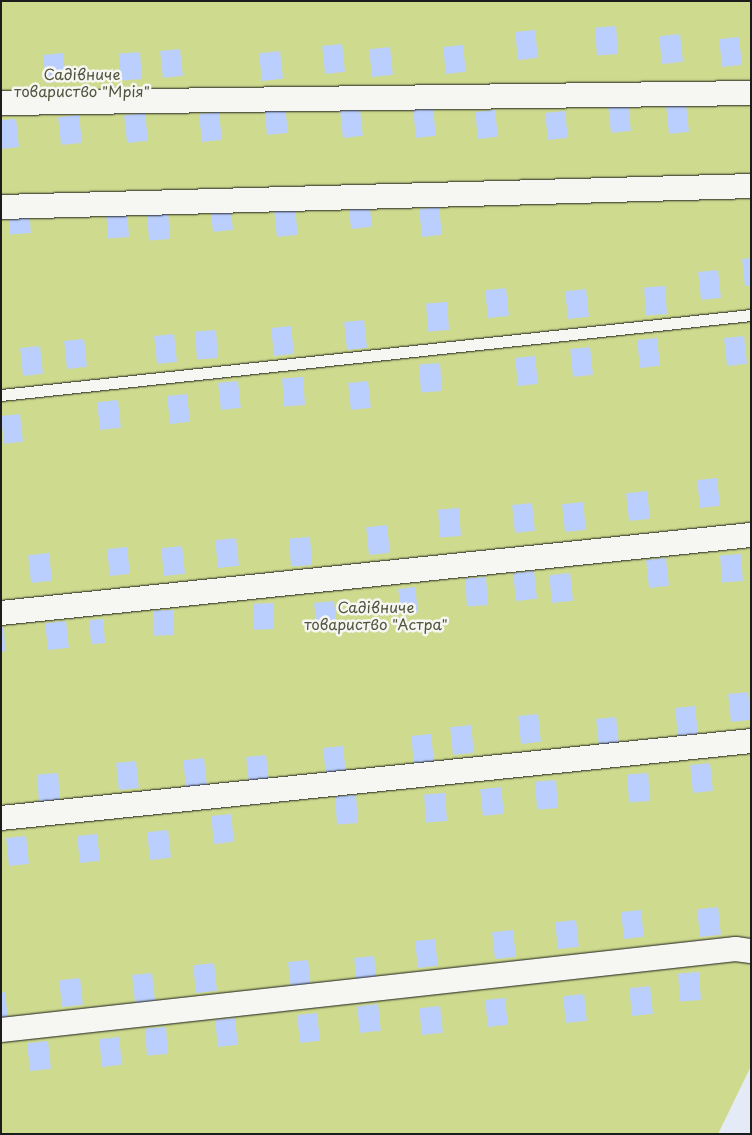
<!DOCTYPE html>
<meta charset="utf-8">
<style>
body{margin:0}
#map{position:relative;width:752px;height:1135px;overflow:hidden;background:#e4eaf6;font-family:"Playpen Sans",sans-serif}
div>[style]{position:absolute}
.green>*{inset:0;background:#cedb8e}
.building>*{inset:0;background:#bacffe;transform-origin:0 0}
.roads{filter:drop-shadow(0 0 1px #1c1c1c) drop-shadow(0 0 1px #1c1c1c)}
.lane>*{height:11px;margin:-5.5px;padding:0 5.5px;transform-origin:5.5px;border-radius:5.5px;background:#f6f6f2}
.street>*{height:24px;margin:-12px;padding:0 12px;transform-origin:12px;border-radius:12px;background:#f6f6f2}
span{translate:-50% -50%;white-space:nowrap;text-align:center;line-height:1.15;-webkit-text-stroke:5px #f6f6f2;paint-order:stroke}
.park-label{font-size:15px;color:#51553e}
.frame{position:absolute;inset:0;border:2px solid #1c1c1c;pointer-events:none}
</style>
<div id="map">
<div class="green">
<div style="clip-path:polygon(1px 1px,751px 1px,751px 1066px,718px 1134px,1px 1134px)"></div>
</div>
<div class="building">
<div style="left:616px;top:26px;width:28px;height:21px;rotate:86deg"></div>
<div style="left:535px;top:30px;width:28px;height:20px;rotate:84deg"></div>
<div style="left:680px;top:34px;width:28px;height:21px;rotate:84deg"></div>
<div style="left:739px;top:37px;width:28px;height:20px;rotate:84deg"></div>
<div style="left:342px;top:44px;width:28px;height:20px;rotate:84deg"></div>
<div style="left:463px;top:45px;width:27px;height:20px;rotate:84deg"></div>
<div style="left:390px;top:47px;width:28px;height:21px;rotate:84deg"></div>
<div style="left:180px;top:49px;width:27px;height:20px;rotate:84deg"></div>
<div style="left:280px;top:51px;width:28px;height:21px;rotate:84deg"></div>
<div style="left:140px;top:52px;width:27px;height:21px;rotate:86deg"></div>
<div style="left:63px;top:53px;width:28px;height:20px;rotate:84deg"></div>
<div style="left:628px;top:103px;width:28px;height:20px;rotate:84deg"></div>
<div style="left:686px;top:104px;width:28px;height:20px;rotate:84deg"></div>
<div style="left:285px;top:105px;width:28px;height:21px;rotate:84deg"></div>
<div style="left:433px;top:108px;width:28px;height:20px;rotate:84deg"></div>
<div style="left:360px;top:109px;width:27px;height:20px;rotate:84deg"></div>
<div style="left:495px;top:110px;width:27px;height:20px;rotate:84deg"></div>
<div style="left:565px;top:111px;width:27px;height:20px;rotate:84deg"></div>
<div style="left:219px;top:112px;width:28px;height:20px;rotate:84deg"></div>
<div style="left:145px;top:113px;width:28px;height:21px;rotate:84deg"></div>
<div style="left:79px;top:115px;width:28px;height:21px;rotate:84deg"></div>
<div style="clip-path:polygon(16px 119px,19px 147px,1px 149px,1px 120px)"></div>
<div style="left:369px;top:199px;width:28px;height:21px;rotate:84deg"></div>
<div style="left:230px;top:202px;width:28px;height:20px;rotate:84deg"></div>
<div style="left:29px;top:206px;width:27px;height:21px;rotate:86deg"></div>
<div style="left:439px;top:207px;width:28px;height:20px;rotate:84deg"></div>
<div style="left:295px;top:208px;width:27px;height:21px;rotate:84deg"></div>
<div style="left:127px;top:209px;width:28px;height:21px;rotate:86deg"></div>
<div style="left:168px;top:211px;width:28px;height:21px;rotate:86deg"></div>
<div style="clip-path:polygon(751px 258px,751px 286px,745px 286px,742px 259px)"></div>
<div style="left:718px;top:270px;width:28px;height:20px;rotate:84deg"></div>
<div style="left:665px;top:286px;width:28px;height:21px;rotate:86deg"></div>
<div style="left:506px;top:288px;width:28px;height:21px;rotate:84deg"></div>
<div style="left:586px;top:289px;width:28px;height:21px;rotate:84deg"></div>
<div style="left:447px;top:302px;width:28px;height:21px;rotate:86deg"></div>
<div style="left:364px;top:320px;width:28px;height:20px;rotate:84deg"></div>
<div style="left:291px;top:326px;width:28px;height:20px;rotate:84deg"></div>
<div style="left:216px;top:330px;width:28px;height:21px;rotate:86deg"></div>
<div style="left:174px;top:334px;width:28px;height:20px;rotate:84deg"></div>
<div style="left:744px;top:336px;width:28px;height:20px;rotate:84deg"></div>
<div style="left:657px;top:338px;width:28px;height:20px;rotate:84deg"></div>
<div style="left:84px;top:339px;width:28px;height:20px;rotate:84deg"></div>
<div style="left:40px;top:346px;width:28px;height:20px;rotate:84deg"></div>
<div style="left:590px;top:347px;width:28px;height:20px;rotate:84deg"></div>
<div style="left:535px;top:356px;width:28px;height:20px;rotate:84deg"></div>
<div style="left:440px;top:363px;width:28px;height:21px;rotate:86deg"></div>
<div style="left:303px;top:377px;width:28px;height:21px;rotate:86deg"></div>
<div style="left:238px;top:381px;width:27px;height:20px;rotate:84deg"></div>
<div style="left:368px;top:381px;width:27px;height:20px;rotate:84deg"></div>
<div style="left:187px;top:394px;width:28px;height:20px;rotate:84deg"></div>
<div style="left:118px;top:400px;width:28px;height:21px;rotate:84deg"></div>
<div style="left:20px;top:414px;width:28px;height:19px;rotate:84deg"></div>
<div style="left:717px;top:478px;width:28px;height:20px;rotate:84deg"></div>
<div style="left:647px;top:491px;width:28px;height:21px;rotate:84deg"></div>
<div style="left:583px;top:502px;width:28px;height:21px;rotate:84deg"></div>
<div style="left:532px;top:503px;width:28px;height:20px;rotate:84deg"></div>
<div style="left:459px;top:508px;width:28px;height:21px;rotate:86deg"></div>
<div style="left:387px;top:525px;width:28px;height:21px;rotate:84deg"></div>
<div style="left:310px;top:537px;width:28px;height:21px;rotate:86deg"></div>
<div style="left:236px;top:538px;width:28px;height:21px;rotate:84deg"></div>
<div style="left:182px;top:546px;width:28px;height:21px;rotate:84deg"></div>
<div style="left:127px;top:547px;width:27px;height:20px;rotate:84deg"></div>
<div style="left:49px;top:553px;width:28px;height:21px;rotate:84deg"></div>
<div style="left:741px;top:554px;width:27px;height:21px;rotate:86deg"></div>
<div style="left:666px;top:558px;width:28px;height:20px;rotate:84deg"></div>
<div style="left:534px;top:571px;width:28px;height:21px;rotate:84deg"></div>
<div style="left:570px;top:573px;width:28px;height:21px;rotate:84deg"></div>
<div style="left:486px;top:577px;width:28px;height:21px;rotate:86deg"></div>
<div style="left:415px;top:587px;width:26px;height:17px;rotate:83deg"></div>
<div style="left:334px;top:601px;width:28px;height:20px;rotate:84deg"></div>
<div style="left:273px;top:603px;width:26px;height:20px;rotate:88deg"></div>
<div style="left:173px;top:610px;width:25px;height:20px;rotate:88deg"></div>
<div style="left:103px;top:619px;width:24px;height:14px;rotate:85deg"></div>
<div style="left:66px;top:621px;width:27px;height:21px;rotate:84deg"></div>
<div style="clip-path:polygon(1px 627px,4px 627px,5px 651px,1px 652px)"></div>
<div style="left:748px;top:692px;width:28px;height:20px;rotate:84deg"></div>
<div style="left:695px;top:706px;width:28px;height:20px;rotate:84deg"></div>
<div style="left:538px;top:714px;width:28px;height:20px;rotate:84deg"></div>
<div style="left:616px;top:717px;width:28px;height:20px;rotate:84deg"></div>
<div style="left:471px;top:725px;width:28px;height:21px;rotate:84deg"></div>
<div style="left:431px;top:734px;width:28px;height:20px;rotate:84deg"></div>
<div style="left:343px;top:746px;width:28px;height:20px;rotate:84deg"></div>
<div style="left:266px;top:755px;width:27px;height:20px;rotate:84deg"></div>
<div style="left:204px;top:758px;width:28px;height:21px;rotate:84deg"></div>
<div style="left:136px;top:761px;width:27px;height:20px;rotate:84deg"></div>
<div style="left:710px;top:763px;width:28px;height:20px;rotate:84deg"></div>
<div style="left:58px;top:773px;width:27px;height:21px;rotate:86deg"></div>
<div style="left:648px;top:773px;width:28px;height:21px;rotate:86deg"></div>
<div style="left:556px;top:780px;width:28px;height:21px;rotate:86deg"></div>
<div style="left:501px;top:787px;width:27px;height:21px;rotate:84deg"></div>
<div style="left:445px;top:793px;width:28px;height:21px;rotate:86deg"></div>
<div style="left:356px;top:795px;width:28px;height:21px;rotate:86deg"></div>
<div style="left:231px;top:814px;width:28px;height:20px;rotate:84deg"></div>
<div style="left:168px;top:830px;width:28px;height:21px;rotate:84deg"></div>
<div style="left:97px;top:834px;width:27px;height:20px;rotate:84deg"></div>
<div style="left:26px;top:836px;width:28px;height:20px;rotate:84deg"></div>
<div style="left:718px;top:907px;width:28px;height:21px;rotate:84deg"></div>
<div style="left:641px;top:910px;width:27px;height:20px;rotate:84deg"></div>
<div style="left:576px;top:920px;width:27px;height:21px;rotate:84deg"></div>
<div style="left:513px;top:930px;width:27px;height:21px;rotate:84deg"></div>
<div style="left:435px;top:939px;width:27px;height:20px;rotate:84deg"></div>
<div style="left:374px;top:956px;width:28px;height:20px;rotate:84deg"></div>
<div style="left:308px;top:960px;width:27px;height:20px;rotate:84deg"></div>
<div style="left:214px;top:963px;width:28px;height:21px;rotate:84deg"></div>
<div style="left:699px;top:972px;width:28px;height:21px;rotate:86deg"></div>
<div style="left:152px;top:973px;width:28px;height:20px;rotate:84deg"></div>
<div style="left:80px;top:978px;width:27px;height:21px;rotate:84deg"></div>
<div style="left:650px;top:986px;width:28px;height:21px;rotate:84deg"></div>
<div style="clip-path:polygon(5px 992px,8px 1020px,1px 1021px,1px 993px)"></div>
<div style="left:584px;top:994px;width:27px;height:21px;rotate:84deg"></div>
<div style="left:505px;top:998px;width:27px;height:20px;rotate:84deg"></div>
<div style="left:378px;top:1004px;width:27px;height:21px;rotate:84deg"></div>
<div style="left:440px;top:1006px;width:27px;height:21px;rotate:84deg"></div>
<div style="left:317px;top:1013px;width:28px;height:20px;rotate:84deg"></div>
<div style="left:235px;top:1018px;width:27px;height:20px;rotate:84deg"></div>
<div style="left:166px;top:1027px;width:27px;height:21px;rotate:86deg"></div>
<div style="left:119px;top:1037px;width:28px;height:20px;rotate:84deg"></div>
<div style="left:48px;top:1041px;width:28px;height:21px;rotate:84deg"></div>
</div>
<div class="roads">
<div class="lane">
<div style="left:1px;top:395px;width:754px;rotate:-6.09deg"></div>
</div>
<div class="street">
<div style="left:1px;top:103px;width:750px;rotate:-0.76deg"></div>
<div style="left:1px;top:207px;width:750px;rotate:-1.6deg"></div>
<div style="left:1px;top:613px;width:754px;rotate:-5.94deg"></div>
<div style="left:1px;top:818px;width:754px;rotate:-5.86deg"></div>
<div style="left:1px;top:1030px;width:739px;rotate:-6.29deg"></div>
<div style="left:736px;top:949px;width:15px;rotate:8deg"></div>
</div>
</div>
<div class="park-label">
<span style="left:82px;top:82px">Садівниче<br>товариство "Мрія"</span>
<span style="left:376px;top:615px">Садівниче<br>товариство "Астра"</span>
</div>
<div class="frame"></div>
</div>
